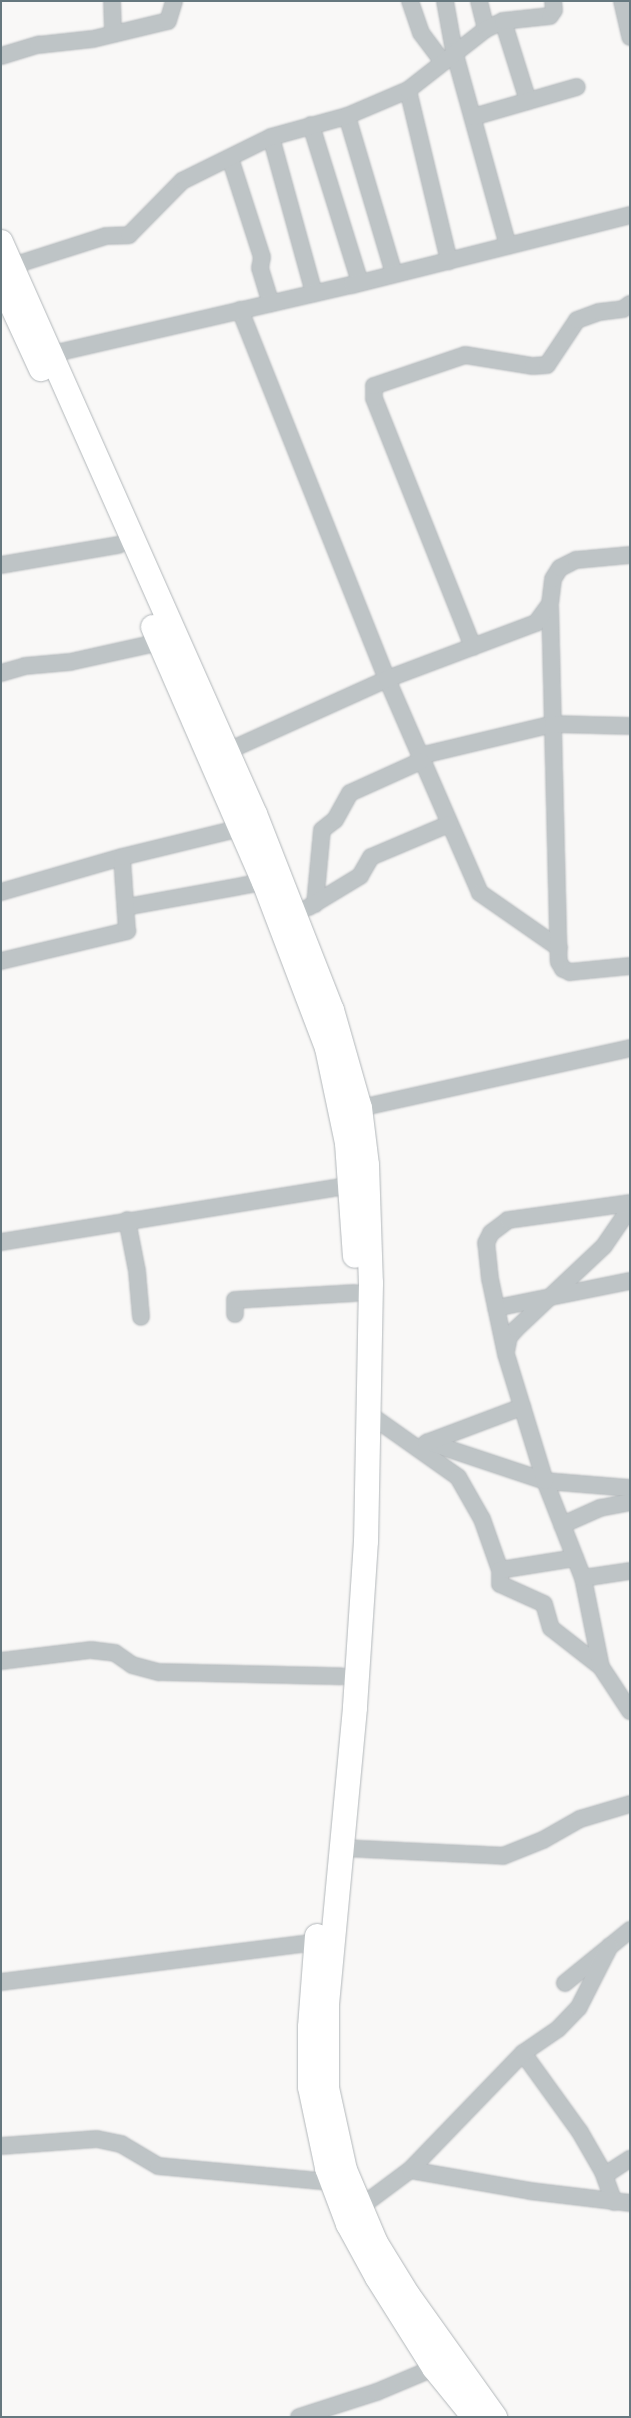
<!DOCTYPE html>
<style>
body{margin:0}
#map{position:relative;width:631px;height:2418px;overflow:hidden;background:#f9f8f7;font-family:Raleway,sans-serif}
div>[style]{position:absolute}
.roads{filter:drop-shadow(0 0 1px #b2b7ba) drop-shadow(0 0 1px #b2b7ba)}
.minor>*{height:16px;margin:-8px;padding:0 8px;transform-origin:8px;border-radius:8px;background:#bec4c6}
.highway>*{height:24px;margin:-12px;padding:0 12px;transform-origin:12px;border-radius:12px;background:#fff}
span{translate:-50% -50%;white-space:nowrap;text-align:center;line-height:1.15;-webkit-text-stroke:5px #fff;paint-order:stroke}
.frame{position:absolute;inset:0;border:2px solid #66787f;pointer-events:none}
</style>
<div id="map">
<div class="roads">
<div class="minor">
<div style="left:112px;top:1px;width:33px;rotate:88deg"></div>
<div style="left:410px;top:1px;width:34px;rotate:71deg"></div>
<div style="left:421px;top:33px;width:35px;rotate:53deg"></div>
<div style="left:445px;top:1px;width:51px;rotate:79.8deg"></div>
<div style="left:454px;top:51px;width:202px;rotate:74.5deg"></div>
<div style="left:479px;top:1px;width:29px;rotate:76deg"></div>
<div style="left:622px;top:1px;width:37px;rotate:77deg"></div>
<div style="left:503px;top:21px;width:84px;rotate:72.6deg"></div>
<div style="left:1px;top:56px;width:39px;rotate:-17deg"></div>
<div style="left:38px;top:45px;width:55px;rotate:-6.2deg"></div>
<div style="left:93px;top:39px;width:77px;rotate:-13.5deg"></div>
<div style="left:168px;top:21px;width:21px;rotate:-73deg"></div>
<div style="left:408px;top:90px;width:176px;rotate:76.5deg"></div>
<div style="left:347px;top:116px;width:165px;rotate:73.4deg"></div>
<div style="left:473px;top:117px;width:108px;rotate:-16.1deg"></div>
<div style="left:311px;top:125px;width:164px;rotate:72.7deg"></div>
<div style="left:271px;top:137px;width:162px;rotate:74.6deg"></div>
<div style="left:230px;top:158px;width:104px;rotate:72.1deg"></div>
<div style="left:262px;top:257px;width:11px;rotate:100deg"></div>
<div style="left:260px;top:268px;width:37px;rotate:73deg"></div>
<div style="left:12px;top:266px;width:99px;rotate:-17.7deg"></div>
<div style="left:106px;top:236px;width:23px;rotate:-2deg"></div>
<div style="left:129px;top:235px;width:76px;rotate:-45.5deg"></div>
<div style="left:182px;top:181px;width:99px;rotate:-26.3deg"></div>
<div style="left:271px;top:137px;width:79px;rotate:-15.4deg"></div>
<div style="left:347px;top:116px;width:66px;rotate:-23.1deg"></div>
<div style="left:408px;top:90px;width:99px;rotate:-38deg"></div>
<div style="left:486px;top:29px;width:19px;rotate:-25deg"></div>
<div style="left:503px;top:21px;width:47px;rotate:-6.1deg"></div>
<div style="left:550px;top:16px;width:7px;rotate:-56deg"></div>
<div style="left:554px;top:10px;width:9px;rotate:-96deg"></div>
<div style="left:240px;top:310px;width:397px;rotate:68.3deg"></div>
<div style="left:387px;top:679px;width:233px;rotate:66.5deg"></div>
<div style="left:480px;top:893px;width:96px;rotate:34.8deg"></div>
<div style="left:52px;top:354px;width:308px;rotate:-13deg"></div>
<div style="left:352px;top:285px;width:287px;rotate:-14.1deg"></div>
<div style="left:1px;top:565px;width:119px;rotate:-9.7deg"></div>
<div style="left:550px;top:604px;width:358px;rotate:88.6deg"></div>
<div style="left:559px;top:962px;width:8px;rotate:60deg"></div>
<div style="left:563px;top:969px;width:8px;rotate:23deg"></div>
<div style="left:570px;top:972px;width:60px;rotate:-5.7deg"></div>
<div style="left:473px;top:647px;width:268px;rotate:-111.7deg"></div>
<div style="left:374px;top:398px;width:12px;rotate:-90deg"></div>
<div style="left:374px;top:386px;width:96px;rotate:-18.8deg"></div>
<div style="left:465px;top:355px;width:69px;rotate:9.2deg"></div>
<div style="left:533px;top:366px;width:14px;rotate:-4deg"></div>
<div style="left:547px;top:365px;width:54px;rotate:-56.3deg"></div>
<div style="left:577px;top:320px;width:23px;rotate:-20deg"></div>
<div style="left:599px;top:312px;width:24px;rotate:-7deg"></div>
<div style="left:623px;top:309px;width:9px;rotate:-36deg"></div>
<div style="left:1px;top:673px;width:25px;rotate:-16deg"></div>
<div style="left:25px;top:666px;width:45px;rotate:-5.1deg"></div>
<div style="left:70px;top:662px;width:92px;rotate:-12.5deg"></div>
<div style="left:219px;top:755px;width:184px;rotate:-24.3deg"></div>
<div style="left:387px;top:679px;width:159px;rotate:-20.6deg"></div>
<div style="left:536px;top:623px;width:24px;rotate:-54deg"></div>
<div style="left:550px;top:604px;width:25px;rotate:-83deg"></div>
<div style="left:553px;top:579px;width:13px;rotate:-58deg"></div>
<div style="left:560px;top:568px;width:18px;rotate:-27deg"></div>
<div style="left:576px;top:560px;width:54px;rotate:-5.3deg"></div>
<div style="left:419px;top:756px;width:138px;rotate:-13.4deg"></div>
<div style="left:553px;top:724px;width:77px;rotate:1.5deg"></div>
<div style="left:1px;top:892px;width:126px;rotate:-16.1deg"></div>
<div style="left:315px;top:904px;width:74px;rotate:-84.6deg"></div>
<div style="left:322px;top:830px;width:16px;rotate:-38deg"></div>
<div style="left:335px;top:820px;width:31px;rotate:-61deg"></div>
<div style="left:350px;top:793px;width:78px;rotate:-24.3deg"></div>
<div style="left:126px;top:907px;width:140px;rotate:-10.3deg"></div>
<div style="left:309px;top:907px;width:60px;rotate:-31.3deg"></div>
<div style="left:360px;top:876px;width:22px;rotate:-60deg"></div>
<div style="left:371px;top:857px;width:85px;rotate:-22.9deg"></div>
<div style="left:1px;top:961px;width:130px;rotate:-13.4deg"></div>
<div style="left:127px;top:931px;width:74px;rotate:-93.9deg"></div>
<div style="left:122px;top:857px;width:122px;rotate:-13.7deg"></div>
<div style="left:360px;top:1108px;width:277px;rotate:-12.5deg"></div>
<div style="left:127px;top:1220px;width:52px;rotate:78.9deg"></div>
<div style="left:137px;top:1271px;width:46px;rotate:85deg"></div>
<div style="left:1px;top:1242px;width:355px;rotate:-9.2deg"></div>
<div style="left:496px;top:1308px;width:137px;rotate:-11.4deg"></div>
<div style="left:235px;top:1314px;width:14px;rotate:-90deg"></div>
<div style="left:235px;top:1300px;width:120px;rotate:-3.3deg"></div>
<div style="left:506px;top:1352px;width:15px;rotate:-79deg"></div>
<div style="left:509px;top:1337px;width:11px;rotate:-49deg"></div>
<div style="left:516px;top:1329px;width:121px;rotate:-43.3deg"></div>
<div style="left:604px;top:1246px;width:46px;rotate:-55.6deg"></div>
<div style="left:369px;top:1414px;width:109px;rotate:35.3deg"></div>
<div style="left:458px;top:1477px;width:48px;rotate:60.3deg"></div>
<div style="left:482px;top:1519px;width:54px;rotate:70.6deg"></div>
<div style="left:500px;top:1570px;width:14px;rotate:90deg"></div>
<div style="left:500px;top:1584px;width:48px;rotate:24.4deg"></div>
<div style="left:544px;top:1604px;width:25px;rotate:74deg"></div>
<div style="left:551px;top:1628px;width:63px;rotate:38deg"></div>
<div style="left:601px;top:1667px;width:53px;rotate:56.6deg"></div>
<div style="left:428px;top:1442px;width:123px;rotate:18.4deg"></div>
<div style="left:545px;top:1481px;width:85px;rotate:4.7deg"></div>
<div style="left:426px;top:1443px;width:103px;rotate:-20.6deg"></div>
<div style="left:562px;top:1525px;width:42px;rotate:-24.1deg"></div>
<div style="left:600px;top:1508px;width:31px;rotate:-11deg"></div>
<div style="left:500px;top:1570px;width:76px;rotate:-9.1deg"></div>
<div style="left:583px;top:1578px;width:48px;rotate:-8.5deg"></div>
<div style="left:1px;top:1661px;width:91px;rotate:-7deg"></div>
<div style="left:91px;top:1650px;width:24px;rotate:7deg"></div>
<div style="left:115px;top:1653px;width:21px;rotate:35deg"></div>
<div style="left:132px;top:1665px;width:28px;rotate:15deg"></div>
<div style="left:159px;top:1672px;width:182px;rotate:1.3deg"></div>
<div style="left:601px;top:1667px;width:91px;rotate:-101.4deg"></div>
<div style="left:583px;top:1578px;width:104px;rotate:-111.4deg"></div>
<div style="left:545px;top:1481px;width:133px;rotate:-107.1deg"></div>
<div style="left:506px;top:1354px;width:77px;rotate:-102deg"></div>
<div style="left:490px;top:1279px;width:36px;rotate:-96deg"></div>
<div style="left:486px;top:1243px;width:11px;rotate:-63deg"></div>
<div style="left:491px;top:1233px;width:21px;rotate:-37deg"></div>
<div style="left:508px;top:1220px;width:123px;rotate:-7.9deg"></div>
<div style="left:342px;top:1848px;width:161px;rotate:2.8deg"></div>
<div style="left:503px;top:1856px;width:43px;rotate:-21.8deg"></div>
<div style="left:543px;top:1840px;width:43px;rotate:-29.6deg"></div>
<div style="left:580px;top:1819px;width:52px;rotate:-16.7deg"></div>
<div style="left:1px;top:1982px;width:328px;rotate:-7.2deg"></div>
<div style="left:565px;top:1983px;width:84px;rotate:-39.2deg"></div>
<div style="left:523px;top:2053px;width:97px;rotate:54.2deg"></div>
<div style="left:580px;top:2132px;width:46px;rotate:60.1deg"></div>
<div style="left:603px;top:2172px;width:32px;rotate:70deg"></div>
<div style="left:1px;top:2146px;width:96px;rotate:-4.2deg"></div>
<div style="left:97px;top:2139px;width:25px;rotate:12deg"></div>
<div style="left:121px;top:2144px;width:43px;rotate:30.7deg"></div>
<div style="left:158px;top:2166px;width:174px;rotate:5.3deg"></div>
<div style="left:410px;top:2170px;width:122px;rotate:9.9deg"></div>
<div style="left:530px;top:2191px;width:101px;rotate:6.8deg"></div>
<div style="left:605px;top:2175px;width:30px;rotate:-33deg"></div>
<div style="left:359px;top:2208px;width:64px;rotate:-36.7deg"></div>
<div style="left:410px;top:2170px;width:163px;rotate:-46deg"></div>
<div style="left:523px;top:2053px;width:42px;rotate:-34.4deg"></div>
<div style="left:558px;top:2029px;width:30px;rotate:-46deg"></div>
<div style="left:579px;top:2007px;width:68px;rotate:-63.1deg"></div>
<div style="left:299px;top:2417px;width:82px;rotate:-17.8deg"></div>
<div style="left:377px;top:2392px;width:62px;rotate:-22.8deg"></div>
</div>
<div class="highway">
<div style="left:1px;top:242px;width:626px;rotate:66.06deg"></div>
<div style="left:255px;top:814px;width:211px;rotate:68.6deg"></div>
<div style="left:332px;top:1010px;width:102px;rotate:74.1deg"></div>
<div style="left:360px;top:1108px;width:57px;rotate:83deg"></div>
<div style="left:367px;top:1165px;width:118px;rotate:88.1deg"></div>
<div style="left:371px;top:1283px;width:258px;rotate:91.1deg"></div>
<div style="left:366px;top:1541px;width:167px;rotate:93.8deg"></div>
<div style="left:355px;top:1708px;width:296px;rotate:95.4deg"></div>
<div style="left:327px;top:2003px;width:85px;rotate:90deg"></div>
<div style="left:327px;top:2088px;width:84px;rotate:77.6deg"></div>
<div style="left:345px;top:2170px;width:79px;rotate:67deg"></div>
<div style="left:376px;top:2243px;width:61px;rotate:58.4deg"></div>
<div style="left:408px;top:2295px;width:150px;rotate:54.5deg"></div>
<div style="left:1px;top:282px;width:96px;rotate:65.3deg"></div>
<div style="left:153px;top:627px;width:278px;rotate:66.5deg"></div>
<div style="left:264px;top:882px;width:178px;rotate:69.2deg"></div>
<div style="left:327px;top:1048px;width:97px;rotate:78.1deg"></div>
<div style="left:347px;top:1143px;width:113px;rotate:86deg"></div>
<div style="left:317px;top:1936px;width:91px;rotate:94.4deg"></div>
<div style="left:310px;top:2027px;width:60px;rotate:90deg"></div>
<div style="left:310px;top:2087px;width:83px;rotate:78.1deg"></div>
<div style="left:327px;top:2168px;width:60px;rotate:69.4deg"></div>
<div style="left:348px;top:2224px;width:60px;rotate:61.3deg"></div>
<div style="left:377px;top:2277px;width:107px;rotate:57.9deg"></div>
<div style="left:434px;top:2368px;width:63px;rotate:50.8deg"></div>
</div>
</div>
<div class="frame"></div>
</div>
